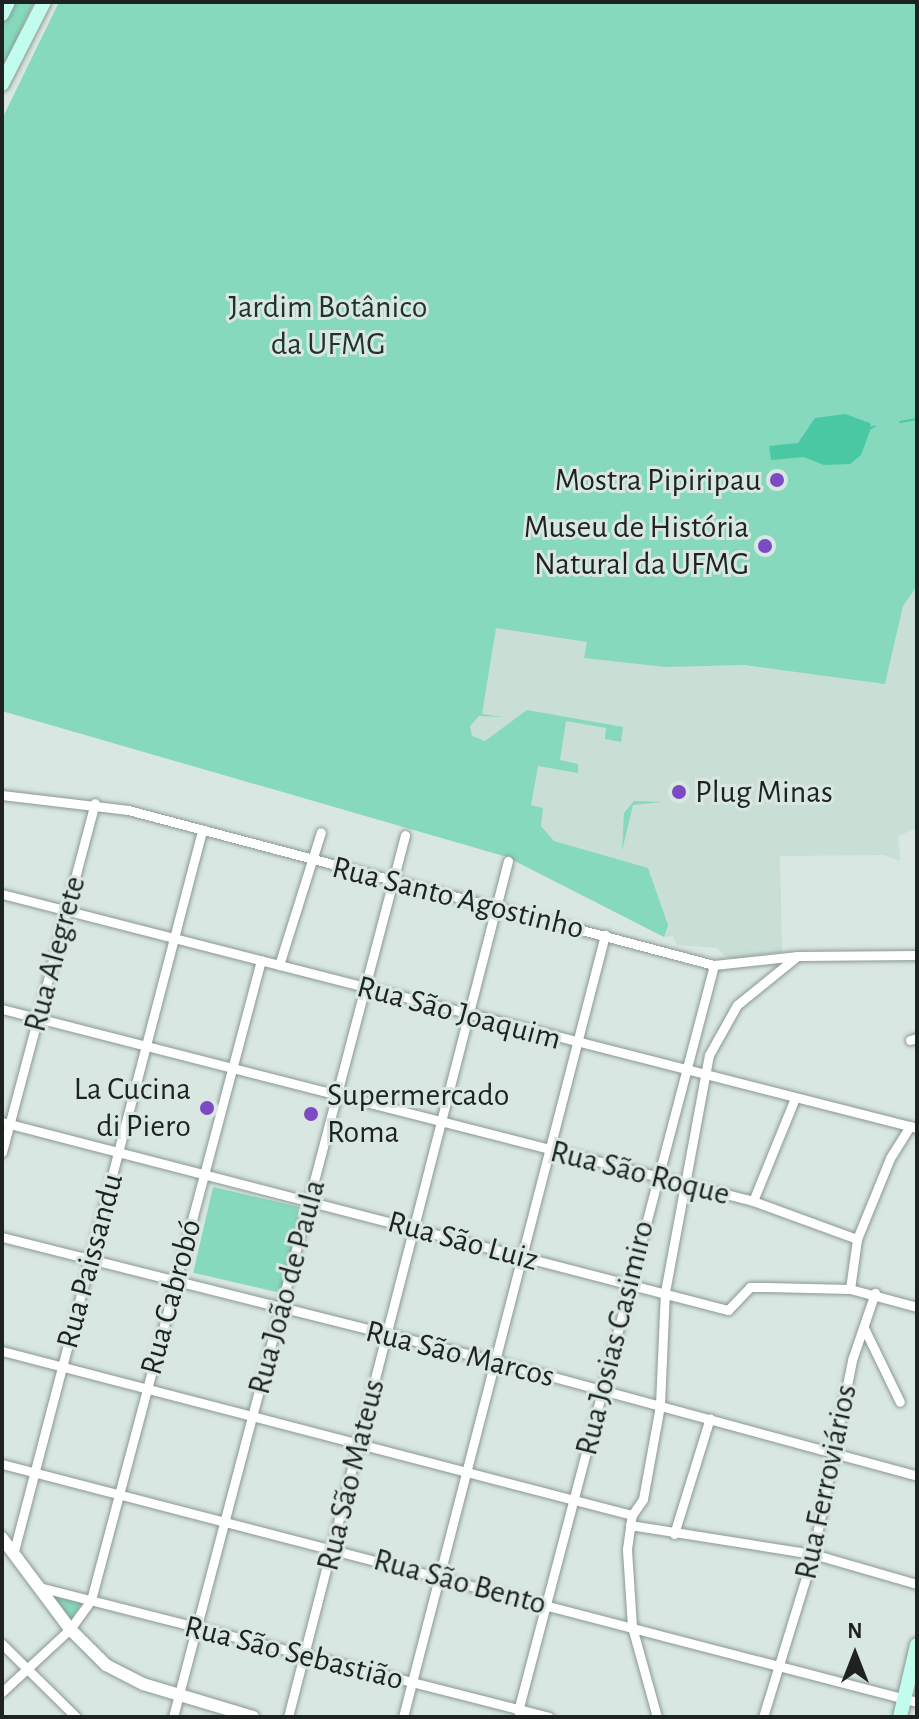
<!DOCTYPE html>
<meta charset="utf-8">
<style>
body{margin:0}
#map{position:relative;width:919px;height:1719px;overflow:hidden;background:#d9e7e2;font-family:"Alegreya Sans",sans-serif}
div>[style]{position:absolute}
.built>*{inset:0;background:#c9ded5}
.green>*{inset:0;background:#86d9bd;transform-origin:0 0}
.water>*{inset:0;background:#49c8a3}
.stream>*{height:2px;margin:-1px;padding:0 1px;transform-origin:1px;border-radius:1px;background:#49c8a3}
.roads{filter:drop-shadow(0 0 2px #8b9893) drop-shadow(0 0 2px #8b9893)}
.minor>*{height:9px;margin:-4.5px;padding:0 4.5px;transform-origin:4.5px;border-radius:4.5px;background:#fff}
.tertiary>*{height:12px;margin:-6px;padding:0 6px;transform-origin:6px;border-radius:6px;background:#fff}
.secondary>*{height:14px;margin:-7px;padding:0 7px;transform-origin:7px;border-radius:7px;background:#c2fced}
.dots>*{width:22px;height:22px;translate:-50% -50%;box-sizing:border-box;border:4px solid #d9e7e2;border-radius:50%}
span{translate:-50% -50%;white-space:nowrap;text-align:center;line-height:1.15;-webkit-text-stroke:6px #d9e7e2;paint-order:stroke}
.park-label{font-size:32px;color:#1d332b}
.poi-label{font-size:32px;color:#1e2321}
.right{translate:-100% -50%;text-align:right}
.left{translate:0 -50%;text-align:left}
.street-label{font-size:32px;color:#1e2321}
.frame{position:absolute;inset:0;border:4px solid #1e2321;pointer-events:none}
.north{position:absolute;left:815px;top:1615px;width:80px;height:80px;-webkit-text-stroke:6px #d9e7e2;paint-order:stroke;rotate:0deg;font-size:22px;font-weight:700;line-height:32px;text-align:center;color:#1e2321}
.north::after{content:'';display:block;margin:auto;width:28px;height:36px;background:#1e2321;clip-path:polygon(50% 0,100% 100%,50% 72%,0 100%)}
</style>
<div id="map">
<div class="built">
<div style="clip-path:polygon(917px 586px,917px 828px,898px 836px,900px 861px,884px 855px,780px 856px,782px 952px,728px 959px,717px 948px,677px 945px,673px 936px,664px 937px,507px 857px,457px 786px,470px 619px,717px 662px,885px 683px,903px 606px)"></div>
</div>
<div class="green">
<div style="clip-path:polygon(12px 2px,34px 2px,2px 70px,2px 21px)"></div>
<div style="clip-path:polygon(59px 2px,915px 2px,917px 586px,903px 606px,885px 684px,743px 665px,665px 667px,584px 658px,587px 642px,496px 628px,482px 714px,503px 717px,479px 716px,470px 726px,472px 736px,485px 741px,527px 710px,623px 727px,621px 742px,605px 739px,606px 728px,566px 721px,560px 760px,578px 764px,578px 773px,538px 766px,531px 805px,543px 808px,541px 826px,554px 841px,648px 868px,668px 925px,664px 937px,507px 857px,2px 711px,2px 119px)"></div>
<div style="clip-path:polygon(634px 801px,662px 802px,633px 805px,622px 851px,624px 813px)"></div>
<div style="left:213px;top:1187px;width:94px;height:88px;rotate:13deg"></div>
<div style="clip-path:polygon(51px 1594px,83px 1602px,70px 1621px,55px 1599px)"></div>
</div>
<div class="water">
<div style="clip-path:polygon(845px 414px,870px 423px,871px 428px,861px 455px,850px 464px,824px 465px,804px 457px,771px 460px,769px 446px,798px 443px,815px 418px)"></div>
</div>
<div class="stream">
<div style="left:900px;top:422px;width:17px;rotate:-10deg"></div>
<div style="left:871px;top:428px;width:4px;rotate:-27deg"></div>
</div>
<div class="roads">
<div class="minor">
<div style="left:2px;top:795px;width:127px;rotate:6.8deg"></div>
<div style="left:128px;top:810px;width:606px;rotate:14.82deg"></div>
<div style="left:714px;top:965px;width:84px;rotate:-6.1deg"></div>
<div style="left:798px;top:956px;width:119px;rotate:-0.5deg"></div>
<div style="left:2px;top:894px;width:944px;rotate:14.35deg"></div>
<div style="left:279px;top:965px;width:139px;rotate:-72.5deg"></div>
<div style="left:2px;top:1009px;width:775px;rotate:14.34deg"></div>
<div style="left:753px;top:1201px;width:111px;rotate:20.1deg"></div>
<div style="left:910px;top:1040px;width:7px;rotate:-16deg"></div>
<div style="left:2px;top:1122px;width:750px;rotate:14.52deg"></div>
<div style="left:728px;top:1310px;width:32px;rotate:-46deg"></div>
<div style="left:750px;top:1287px;width:17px"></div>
<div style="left:767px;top:1287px;width:83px;rotate:1.4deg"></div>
<div style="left:850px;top:1289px;width:69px;rotate:15deg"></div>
<div style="left:2px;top:1152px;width:361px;rotate:-75.1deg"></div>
<div style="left:753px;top:1201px;width:111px;rotate:-67.8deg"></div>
<div style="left:2px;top:1237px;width:508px;rotate:14.12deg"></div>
<div style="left:495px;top:1361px;width:437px;rotate:15.2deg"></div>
<div style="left:850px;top:1289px;width:50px;rotate:-82deg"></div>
<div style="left:857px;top:1239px;width:87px;rotate:-67.8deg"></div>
<div style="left:890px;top:1158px;width:38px;rotate:-58deg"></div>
<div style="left:864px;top:1328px;width:82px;rotate:64.1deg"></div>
<div style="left:2px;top:1351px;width:651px;rotate:14.59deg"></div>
<div style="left:2px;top:1464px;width:945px;rotate:14.58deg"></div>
<div style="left:630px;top:1525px;width:185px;rotate:9deg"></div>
<div style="left:813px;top:1554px;width:108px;rotate:16.1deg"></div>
<div style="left:674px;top:1534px;width:121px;rotate:-72.8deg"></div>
<div style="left:14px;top:1551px;width:744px;rotate:-75.37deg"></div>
<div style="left:39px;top:1587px;width:526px;rotate:14.3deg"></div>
<div style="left:2px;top:1644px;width:104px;rotate:44.6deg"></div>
<div style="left:2px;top:1692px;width:93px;rotate:-42.8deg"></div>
<div style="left:70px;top:1629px;width:36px;rotate:-54deg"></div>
<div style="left:91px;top:1600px;width:662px;rotate:-75.12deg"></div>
<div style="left:518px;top:1711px;width:771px;rotate:-75.28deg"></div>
<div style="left:173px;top:1717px;width:912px;rotate:-75.26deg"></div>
<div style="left:288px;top:1717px;width:884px;rotate:-75.59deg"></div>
<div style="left:403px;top:1717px;width:808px;rotate:-75.52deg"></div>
<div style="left:657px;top:1717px;width:93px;rotate:-105.5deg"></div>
<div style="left:632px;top:1627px;width:78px;rotate:-93.7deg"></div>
<div style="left:627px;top:1549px;width:34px;rotate:-82deg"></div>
<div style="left:632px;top:1515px;width:19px;rotate:-55deg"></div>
<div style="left:643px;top:1499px;width:96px;rotate:-79.7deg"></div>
<div style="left:660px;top:1405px;width:113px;rotate:-87.5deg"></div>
<div style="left:665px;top:1292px;width:241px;rotate:-79.5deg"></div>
<div style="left:709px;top:1055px;width:57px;rotate:-60.8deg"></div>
<div style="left:737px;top:1005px;width:75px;rotate:-39deg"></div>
<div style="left:763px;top:1717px;width:170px;rotate:-72.9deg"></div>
<div style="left:813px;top:1554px;width:198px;rotate:-78.6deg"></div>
<div style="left:852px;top:1360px;width:71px;rotate:-71.1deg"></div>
</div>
<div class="tertiary">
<div style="left:2px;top:1538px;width:114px;rotate:53.2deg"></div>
<div style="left:70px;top:1629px;width:51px;rotate:45deg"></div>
<div style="left:106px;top:1665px;width:42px;rotate:27.2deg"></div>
<div style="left:143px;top:1684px;width:115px;rotate:16.7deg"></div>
</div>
<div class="secondary">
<div style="left:2px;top:14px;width:13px;rotate:-63deg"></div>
<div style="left:2px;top:84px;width:92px;rotate:-62.9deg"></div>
<div style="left:900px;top:1717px;width:74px;rotate:-76.7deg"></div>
</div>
</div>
<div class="dots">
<div style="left:777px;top:480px;background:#7c4ac2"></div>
<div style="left:765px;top:546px;background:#7c4ac2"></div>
<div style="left:679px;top:792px;background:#7c4ac2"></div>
<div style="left:207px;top:1108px;background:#7c4ac2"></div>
<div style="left:311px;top:1114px;background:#7c4ac2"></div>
</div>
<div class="park-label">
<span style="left:328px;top:326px">Jardim Botânico<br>da UFMG</span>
</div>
<div class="poi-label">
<span class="right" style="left:761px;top:480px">Mostra Pipiripau</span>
<span class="right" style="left:749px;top:546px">Museu de História<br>Natural da UFMG</span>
<span class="left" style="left:695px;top:792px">Plug Minas</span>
<span class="right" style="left:191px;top:1108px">La Cucina<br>di Piero</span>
<span class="left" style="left:327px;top:1114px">Supermercado<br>Roma</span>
</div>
<div class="street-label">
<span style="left:458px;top:898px;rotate:14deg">Rua Santo Agostinho</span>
<span style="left:55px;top:954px;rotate:-75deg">Rua Alegrete</span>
<span style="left:459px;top:1013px;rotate:15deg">Rua São Joaquim</span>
<span style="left:640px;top:1173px;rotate:14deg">Rua São Roque</span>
<span style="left:463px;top:1241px;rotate:15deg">Rua São Luiz</span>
<span style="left:90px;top:1261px;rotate:-75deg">Rua Paissandu</span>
<span style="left:287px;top:1287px;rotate:-75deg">Rua João de Paula</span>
<span style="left:171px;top:1297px;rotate:-75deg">Rua Cabrobó</span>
<span style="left:615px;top:1338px;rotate:-76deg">Rua Josias Casimiro</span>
<span style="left:460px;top:1354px;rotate:14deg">Rua São Marcos</span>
<span style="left:351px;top:1475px;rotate:-76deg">Rua São Mateus</span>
<span style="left:826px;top:1482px;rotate:-78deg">Rua Ferroviários</span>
<span style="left:460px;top:1582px;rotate:15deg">Rua São Bento</span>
<span style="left:294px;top:1653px;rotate:14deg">Rua São Sebastião</span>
</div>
<div class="frame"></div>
<div class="north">N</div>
</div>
